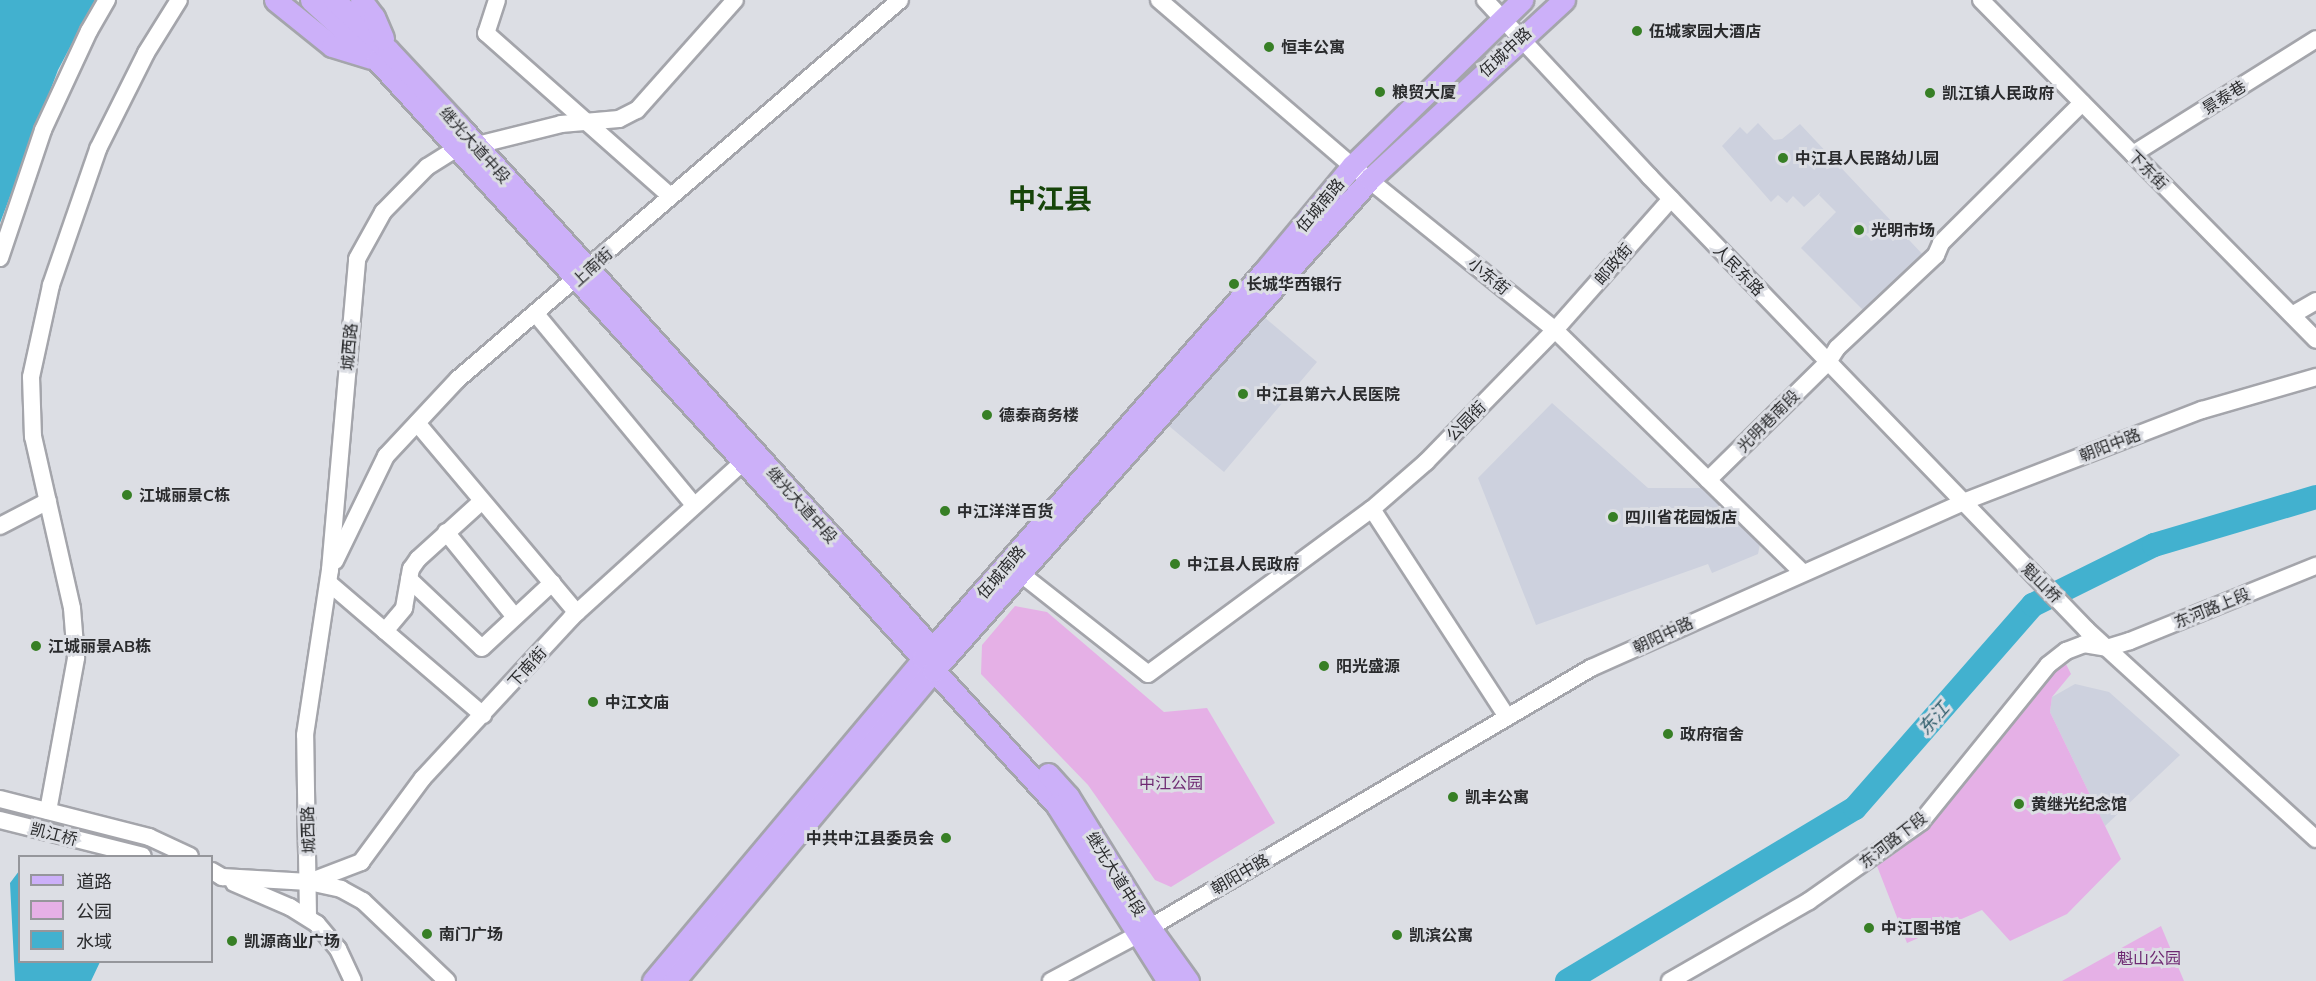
<!DOCTYPE html>
<html>
<head>
<meta charset="utf-8">
<style>
	body { margin:0 }
	#map { position:relative; width:2316px; height:981px; overflow:hidden; background:#dcdee4; font-family:Mulish,"Noto Sans SC",sans-serif }
	div>[style] { position:absolute }
	[style*='--x'] { left:calc(var(--x)*1px); top:calc(var(--y)*1px); width:calc(var(--w)*1px); rotate:calc(var(--a)*1deg) }
	.built>* { inset:0; background:#cdd1de }
	.green>* { inset:0; background:#e5b0e6 }
	.water>* { inset:0; background:#42b1cf }
	.river>* { height:24px; margin:-12px; padding:0 12px; transform-origin:12px; border-radius:12px; background:#42b1cf }
	.roads { filter:drop-shadow(2px 0 #a4a5ab) drop-shadow(-2px 0 #a4a5ab) drop-shadow(0 2px #a4a5ab) drop-shadow(0 -2px #a4a5ab) }
	.minor>* { height:16px; margin:-8px; padding:0 8px; transform-origin:8px; border-radius:8px; background:#fff }
	.major>* { height:21px; margin:-10.5px; padding:0 10.5px; transform-origin:10.5px; border-radius:10.5px; background:#ccb0f9 }
	.dots>* { width:16px; height:16px; translate:-50% -50%; box-sizing:border-box; border:3px solid #dcdee4; border-radius:50% }
	span { translate:-50% -50%; white-space:nowrap; text-align:center; line-height:1.15; -webkit-text-stroke:6px #dcdee4; paint-order:stroke }
	.poi-label { font-size:16px; color:#2a2b2d; font-weight:700 }
	.left { translate:0 -50%; text-align:left }
	.right { translate:-100% -50%; text-align:right }
	.street-label { font-size:16px; color:#2a2b2d }
	.park-label { font-size:16px; color:#6e2972 }
	.water-label { font-size:18px; color:#2e5c6a; font-style:italic }
	.town-label { font-size:28px; color:#164409; font-weight:700 }
	.legend { position:absolute; left:18px; top:855px; width:195px; height:108px; box-sizing:border-box; background:#dcdee4; border:2px solid #95969b; margin:0; padding:8px 10px; list-style:none; font-size:18px; color:#2a2b2d }
	.legend li { display:flex; align-items:center; gap:12px; height:30px }
	.legend b { width:30px; border:2px solid #95969b }
</style>
</head>
<body>
<div id="map">
	<div class="built">
		<i style="clip-path:polygon(1758px 123px,1774px 140px,1782px 139px,1800px 124px,1926px 258px,1866px 313px,1801px 248px,1836px 212px,1819px 195px,1821px 192px,1804px 207px,1793px 196px,1787px 203px,1778px 195px,1771px 202px,1722px 146px,1740px 127px,1747px 134px)"></i>
		<i style="clip-path:polygon(1263px 316px,1317px 362px,1224px 472px,1169px 426px)"></i>
		<i style="clip-path:polygon(1552px 403px,1648px 488px,1701px 488px,1760px 544px,1758px 554px,1712px 573px,1708px 564px,1536px 625px,1478px 478px)"></i>
		<i style="clip-path:polygon(2075px 684px,2109px 692px,2180px 755px,2105px 826px,2050px 712px,2052px 697px)"></i>
	</div>
	<div class="green">
		<i style="clip-path:polygon(1015px 606px,1047px 612px,1164px 712px,1207px 708px,1275px 823px,1171px 887px,1155px 880px,1088px 785px,981px 674px,982px 645px)"></i>
		<i style="clip-path:polygon(2064px 660px,2071px 674px,2052px 697px,2050px 712px,2121px 859px,2067px 914px,2010px 941px,1982px 910px,1907px 943px,1877px 866px,1910px 843px)"></i>
		<i style="clip-path:polygon(2161px 926px,2184px 981px,2062px 981px)"></i>
	</div>
	<div class="water">
		<i style="clip-path:polygon(0 0,95px 0,58px 70px,0 223px)"></i>
		<i style="clip-path:polygon(19px 871px,20px 962px,100px 962px,91px 981px,15px 981px,10px 883px)"></i>
	</div>
	<div class="river">
		<i style="--x:1567;--y:981;--w:336;--a:-31"></i>
		<i style="--x:1855;--y:808;--w:270;--a:-48.8"></i>
		<i style="--x:2033;--y:605;--w:135;--a:-26.4"></i>
		<i style="--x:2154;--y:545;--w:169;--a:-16.5"></i>
	</div>
	<div class="roads">
		<div class="minor">
			<i style="--x:497;--y:0;--w:35;--a:108"></i>
			<i style="--x:486;--y:33;--w:246;--a:41.5"></i>
			<i style="--x:1159;--y:0;--w:255;--a:40.7"></i>
			<i style="--x:1352;--y:166;--w:261;--a:38.9"></i>
			<i style="--x:1555;--y:330;--w:346;--a:44.4"></i>
			<i style="--x:1485;--y:0;--w:241;--a:47"></i>
			<i style="--x:1649;--y:176;--w:631;--a:46.03"></i>
			<i style="--x:2087;--y:630;--w:310;--a:42.4"></i>
			<i style="--x:1981;--y:0;--w:477;--a:45.4"></i>
			<i style="--x:2133;--y:154;--w:216;--a:-32.1"></i>
			<i style="--x:0;--y:258;--w:135;--a:-71.4"></i>
			<i style="--x:43;--y:130;--w:109;--a:-65.1"></i>
			<i style="--x:89;--y:31;--w:36;--a:-60"></i>
			<i style="--x:536;--y:314;--w:248;--a:50.4"></i>
			<i style="--x:2292;--y:315;--w:28;--a:-30"></i>
			<i style="--x:417;--y:423;--w:248;--a:49.9"></i>
			<i style="--x:1708;--y:480;--w:168;--a:-44.5"></i>
			<i style="--x:1828;--y:362;--w:17;--a:-57"></i>
			<i style="--x:1837;--y:348;--w:136;--a:-43.2"></i>
			<i style="--x:1936;--y:255;--w:13;--a:-67"></i>
			<i style="--x:1941;--y:243;--w:199;--a:-44.8"></i>
			<i style="--x:1372;--y:509;--w:248;--a:57"></i>
			<i style="--x:0;--y:526;--w:54;--a:-27.5"></i>
			<i style="--x:446;--y:532;--w:109;--a:50.9"></i>
			<i style="--x:335;--y:561;--w:117;--a:-64.1"></i>
			<i style="--x:386;--y:456;--w:105;--a:-46.9"></i>
			<i style="--x:458;--y:379;--w:582;--a:-40.61"></i>
			<i style="--x:1011;--y:566;--w:174;--a:38.2"></i>
			<i style="--x:1148;--y:674;--w:278;--a:-36.4"></i>
			<i style="--x:1372;--y:509;--w:72;--a:-41"></i>
			<i style="--x:1426;--y:462;--w:185;--a:-45.7"></i>
			<i style="--x:1555;--y:330;--w:175;--a:-48.5"></i>
			<i style="--x:409;--y:579;--w:100;--a:43.4"></i>
			<i style="--x:482;--y:648;--w:96;--a:-42.9"></i>
			<i style="--x:329;--y:583;--w:203;--a:40.6"></i>
			<i style="--x:385;--y:631;--w:30;--a:-50"></i>
			<i style="--x:404;--y:608;--w:40;--a:-80"></i>
			<i style="--x:411;--y:569;--w:12;--a:-55"></i>
			<i style="--x:418;--y:559;--w:86;--a:-42.2"></i>
			<i style="--x:0;--y:799;--w:154;--a:14.3"></i>
			<i style="--x:149;--y:837;--w:45;--a:24.9"></i>
			<i style="--x:48;--y:811;--w:156;--a:-79.6"></i>
			<i style="--x:76;--y:658;--w:50;--a:-94.6"></i>
			<i style="--x:72;--y:608;--w:175;--a:-102.8"></i>
			<i style="--x:33;--y:437;--w:60;--a:-91.9"></i>
			<i style="--x:31;--y:377;--w:94;--a:-77.7"></i>
			<i style="--x:51;--y:285;--w:144;--a:-70.9"></i>
			<i style="--x:98;--y:149;--w:107;--a:-63.4"></i>
			<i style="--x:146;--y:53;--w:62;--a:-58.1"></i>
			<i style="--x:0;--y:820;--w:147;--a:14.1"></i>
			<i style="--x:212;--y:871;--w:12;--a:31"></i>
			<i style="--x:222;--y:877;--w:87;--a:3.3"></i>
			<i style="--x:309;--y:882;--w:33;--a:12"></i>
			<i style="--x:341;--y:889;--w:25;--a:29"></i>
			<i style="--x:363;--y:901;--w:116;--a:43.6"></i>
			<i style="--x:309;--y:882;--w:56;--a:-21"></i>
			<i style="--x:361;--y:862;--w:104;--a:-53.6"></i>
			<i style="--x:423;--y:778;--w:219;--a:-47.2"></i>
			<i style="--x:572;--y:617;--w:244;--a:-42.2"></i>
			<i style="--x:234;--y:883;--w:61;--a:23.2"></i>
			<i style="--x:290;--y:907;--w:32;--a:32"></i>
			<i style="--x:317;--y:924;--w:33;--a:50"></i>
			<i style="--x:338;--y:949;--w:35;--a:65"></i>
			<i style="--x:308;--y:917;--w:182;--a:-90.9"></i>
			<i style="--x:305;--y:735;--w:167;--a:-81.4"></i>
			<i style="--x:330;--y:570;--w:312;--a:-85"></i>
			<i style="--x:357;--y:259;--w:54;--a:-61"></i>
			<i style="--x:383;--y:212;--w:63;--a:-45.6"></i>
			<i style="--x:427;--y:167;--w:31;--a:-32"></i>
			<i style="--x:453;--y:151;--w:111;--a:-14"></i>
			<i style="--x:561;--y:124;--w:58;--a:-4.9"></i>
			<i style="--x:619;--y:119;--w:20;--a:-27"></i>
			<i style="--x:637;--y:110;--w:147;--a:-48.3"></i>
			<i style="--x:1051;--y:981;--w:98;--a:-28.1"></i>
			<i style="--x:1137;--y:935;--w:527;--a:-30.46"></i>
			<i style="--x:1591;--y:668;--w:407;--a:-24"></i>
			<i style="--x:1963;--y:502;--w:256;--a:-21.1"></i>
			<i style="--x:2202;--y:410;--w:119;--a:-16.1"></i>
			<i style="--x:1670;--y:981;--w:160;--a:-29.9"></i>
			<i style="--x:1809;--y:901;--w:137;--a:-35.2"></i>
			<i style="--x:1921;--y:822;--w:202;--a:-51"></i>
			<i style="--x:2048;--y:665;--w:23;--a:-38"></i>
			<i style="--x:2066;--y:651;--w:19;--a:-21"></i>
			<i style="--x:2084;--y:644;--w:23;--a:10"></i>
			<i style="--x:2107;--y:648;--w:24;--a:-17"></i>
			<i style="--x:2130;--y:641;--w:201;--a:-22"></i>
		</div>
		<div class="major">
			<i style="--x:275;--y:0;--w:73;--a:38.9"></i>
			<i style="--x:332;--y:46;--w:41;--a:17.1"></i>
			<i style="--x:311;--y:0;--w:89;--a:42.3"></i>
			<i style="--x:377;--y:60;--w:1007;--a:47.62"></i>
			<i style="--x:1056;--y:804;--w:209;--a:57.7"></i>
			<i style="--x:334;--y:0;--w:74;--a:42.8"></i>
			<i style="--x:388;--y:50;--w:105;--a:46.9"></i>
			<i style="--x:460;--y:127;--w:716;--a:47.83"></i>
			<i style="--x:361;--y:0;--w:21;--a:53"></i>
			<i style="--x:374;--y:17;--w:23;--a:67"></i>
			<i style="--x:1048;--y:774;--w:30;--a:48"></i>
			<i style="--x:1068;--y:796;--w:154;--a:58.3"></i>
			<i style="--x:1149;--y:927;--w:67;--a:54.2"></i>
			<i style="--x:653;--y:981;--w:420;--a:-50"></i>
			<i style="--x:923;--y:659;--w:521;--a:-48.66"></i>
			<i style="--x:1267;--y:268;--w:133;--a:-50.2"></i>
			<i style="--x:1352;--y:166;--w:238;--a:-44.3"></i>
			<i style="--x:674;--y:981;--w:404;--a:-50.1"></i>
			<i style="--x:933;--y:671;--w:658;--a:-48.39"></i>
			<i style="--x:1370;--y:179;--w:264;--a:-42.7"></i>
		</div>
	</div>
	<div class="dots">
		<i style="left:1637px;top:31px;background:#377f25"></i>
		<i style="left:1269px;top:47px;background:#377f25"></i>
		<i style="left:1380px;top:92px;background:#377f25"></i>
		<i style="left:1930px;top:93px;background:#377f25"></i>
		<i style="left:1783px;top:158px;background:#377f25"></i>
		<i style="left:1859px;top:230px;background:#377f25"></i>
		<i style="left:1234px;top:284px;background:#377f25"></i>
		<i style="left:1243px;top:394px;background:#377f25"></i>
		<i style="left:987px;top:415px;background:#377f25"></i>
		<i style="left:127px;top:495px;background:#377f25"></i>
		<i style="left:945px;top:511px;background:#377f25"></i>
		<i style="left:1613px;top:517px;background:#377f25"></i>
		<i style="left:1175px;top:564px;background:#377f25"></i>
		<i style="left:36px;top:646px;background:#377f25"></i>
		<i style="left:1324px;top:666px;background:#377f25"></i>
		<i style="left:593px;top:702px;background:#377f25"></i>
		<i style="left:1668px;top:734px;background:#377f25"></i>
		<i style="left:1453px;top:797px;background:#377f25"></i>
		<i style="left:2019px;top:804px;background:#377f25"></i>
		<i style="left:946px;top:838px;background:#377f25"></i>
		<i style="left:1869px;top:928px;background:#377f25"></i>
		<i style="left:427px;top:934px;background:#377f25"></i>
		<i style="left:1397px;top:935px;background:#377f25"></i>
		<i style="left:232px;top:941px;background:#377f25"></i>
	</div>
	<div class="poi-label">
		<span class="left" style="left:1649px;top:31px">伍城家园大酒店</span>
		<span class="left" style="left:1281px;top:47px">恒丰公寓</span>
		<span class="left" style="left:1392px;top:92px">粮贸大厦</span>
		<span class="left" style="left:1942px;top:93px">凯江镇人民政府</span>
		<span class="left" style="left:1795px;top:158px">中江县人民路幼儿园</span>
		<span class="left" style="left:1871px;top:230px">光明市场</span>
		<span class="left" style="left:1246px;top:284px">长城华西银行</span>
		<span class="left" style="left:1256px;top:394px">中江县第六人民医院</span>
		<span class="left" style="left:999px;top:415px">德泰商务楼</span>
		<span class="left" style="left:139px;top:495px">江城丽景C栋</span>
		<span class="left" style="left:957px;top:511px">中江洋洋百货</span>
		<span class="left" style="left:1625px;top:517px">四川省花园饭店</span>
		<span class="left" style="left:1187px;top:564px">中江县人民政府</span>
		<span class="left" style="left:48px;top:646px">江城丽景AB栋</span>
		<span class="left" style="left:1336px;top:666px">阳光盛源</span>
		<span class="left" style="left:605px;top:702px">中江文庙</span>
		<span class="left" style="left:1680px;top:734px">政府宿舍</span>
		<span class="left" style="left:1465px;top:797px">凯丰公寓</span>
		<span class="left" style="left:2031px;top:804px">黄继光纪念馆</span>
		<span class="right" style="left:934px;top:838px">中共中江县委员会</span>
		<span class="left" style="left:1881px;top:928px">中江图书馆</span>
		<span class="left" style="left:439px;top:934px">南门广场</span>
		<span class="left" style="left:1409px;top:935px">凯滨公寓</span>
		<span class="left" style="left:244px;top:941px">凯源商业广场</span>
	</div>
	<div class="street-label">
		<span style="left:1505px;top:52px;rotate:-43deg">伍城中路</span>
		<span style="left:2224px;top:97px;rotate:-32deg">景泰巷</span>
		<span style="left:475px;top:145px;rotate:48deg">继光大道中段</span>
		<span style="left:2148px;top:170px;rotate:45deg">下东街</span>
		<span style="left:1320px;top:205px;rotate:-50deg">伍城南路</span>
		<span style="left:1613px;top:264px;rotate:-49deg">邮政街</span>
		<span style="left:592px;top:267px;rotate:-42deg">上南街</span>
		<span style="left:1739px;top:270px;rotate:46deg">人民东路</span>
		<span style="left:1489px;top:276px;rotate:39deg">小东街</span>
		<span style="left:349px;top:347px;rotate:-85deg">城西路</span>
		<span style="left:1466px;top:421px;rotate:-46deg">公园街</span>
		<span style="left:1768px;top:421px;rotate:-45deg">光明巷南段</span>
		<span style="left:2110px;top:445px;rotate:-21deg">朝阳中路</span>
		<span style="left:802px;top:505px;rotate:48deg">继光大道中段</span>
		<span style="left:1001px;top:572px;rotate:-49deg">伍城南路</span>
		<span style="left:2042px;top:583px;rotate:45deg">魁山桥</span>
		<span style="left:2212px;top:608px;rotate:-22deg">东河路上段</span>
		<span style="left:1663px;top:635px;rotate:-25deg">朝阳中路</span>
		<span style="left:527px;top:667px;rotate:-48deg">下南街</span>
		<span style="left:308px;top:830px;rotate:-92deg">城西路</span>
		<span style="left:54px;top:834px;rotate:14deg">凯江桥</span>
		<span style="left:1893px;top:840px;rotate:-38deg">东河路下段</span>
		<span style="left:1116px;top:874px;rotate:58deg">继光大道中段</span>
		<span style="left:1240px;top:874px;rotate:-30deg">朝阳中路</span>
	</div>
	<div class="park-label">
		<span style="left:1171px;top:783px">中江公园</span>
		<span style="left:2149px;top:958px">魁山公园</span>
	</div>
	<div class="water-label">
		<span style="left:1934px;top:719px;rotate:-49deg">东江</span>
	</div>
	<div class="town-label">
		<span style="left:1050px;top:199px">中江县</span>
	</div>
	<ul class="legend">
	<li><b style="height:8px;background:#ccb0f9"></b>道路</li>
	<li><b style="height:16px;background:#e5b0e6"></b>公园</li>
	<li><b style="height:16px;background:#42b1cf"></b>水域</li>
	</ul>
</div>
</body>
</html>
